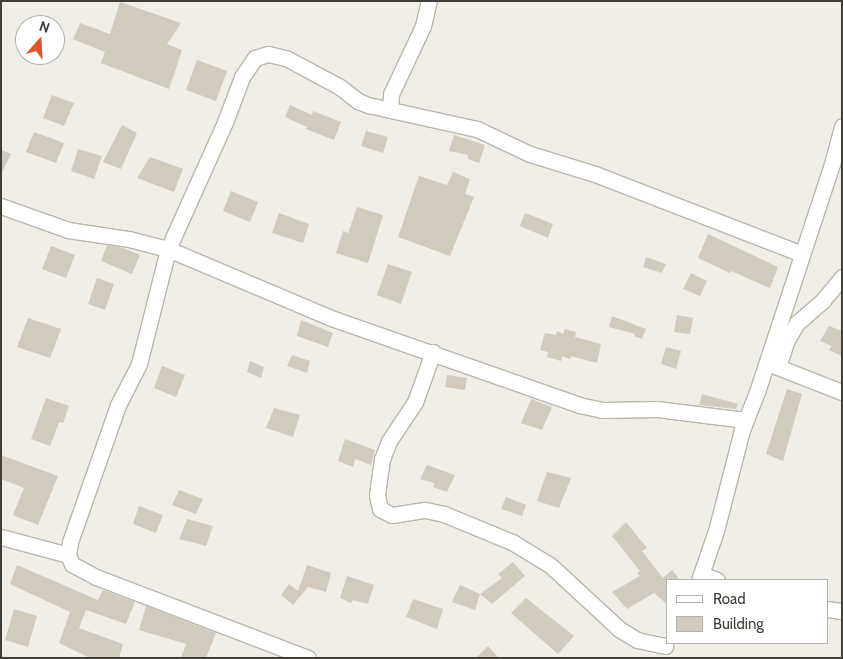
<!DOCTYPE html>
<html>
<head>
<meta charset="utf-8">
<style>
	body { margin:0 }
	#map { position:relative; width:843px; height:659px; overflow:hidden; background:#f0eee6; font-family:Cabin,sans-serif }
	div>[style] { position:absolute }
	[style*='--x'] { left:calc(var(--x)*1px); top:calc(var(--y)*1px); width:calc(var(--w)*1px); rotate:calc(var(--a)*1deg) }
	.building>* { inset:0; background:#d1cabd }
	.roads { filter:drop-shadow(1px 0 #bbb6aa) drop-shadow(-1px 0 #bbb6aa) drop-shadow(0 1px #bbb6aa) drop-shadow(0 -1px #bbb6aa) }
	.minor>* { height:15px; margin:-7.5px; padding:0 7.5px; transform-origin:7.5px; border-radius:7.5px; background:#fff }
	span { translate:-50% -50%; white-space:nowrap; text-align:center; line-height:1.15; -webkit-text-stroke:5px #fff; paint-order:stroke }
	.frame { position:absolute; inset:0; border:2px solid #423e36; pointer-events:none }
	.legend { position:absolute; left:666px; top:579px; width:162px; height:65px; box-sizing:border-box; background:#fff; border:1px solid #b3b2af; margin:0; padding:6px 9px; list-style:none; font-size:15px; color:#423e36 }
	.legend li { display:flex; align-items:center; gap:10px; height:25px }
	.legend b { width:25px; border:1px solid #b3b2af }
	.north { position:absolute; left:15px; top:15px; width:50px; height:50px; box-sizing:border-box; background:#fff; border:1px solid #b3b2af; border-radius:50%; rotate:19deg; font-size:14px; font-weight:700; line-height:20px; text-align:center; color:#423e36 }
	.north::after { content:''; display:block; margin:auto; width:18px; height:22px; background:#df562e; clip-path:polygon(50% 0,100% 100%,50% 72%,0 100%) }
</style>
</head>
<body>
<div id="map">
	<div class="building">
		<i style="clip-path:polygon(120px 2px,181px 23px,167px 44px,182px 50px,169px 89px,101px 63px,105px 52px,73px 39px,80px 23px,110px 34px)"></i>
		<i style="clip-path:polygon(197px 60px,227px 71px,216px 101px,186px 90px)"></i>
		<i style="clip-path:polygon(52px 95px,74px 103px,64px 126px,43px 118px)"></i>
		<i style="clip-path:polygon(290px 105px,312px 115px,313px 111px,341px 122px,334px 140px,306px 129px,307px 127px,285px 117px)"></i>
		<i style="clip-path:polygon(122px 125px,137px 133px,121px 169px,103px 162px)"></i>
		<i style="clip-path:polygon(366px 131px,388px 137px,383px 153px,361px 146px)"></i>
		<i style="clip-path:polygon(34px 132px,64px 143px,56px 163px,26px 152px)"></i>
		<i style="clip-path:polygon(454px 135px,485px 145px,479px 163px,468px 159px,468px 155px,449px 151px)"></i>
		<i style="clip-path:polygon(78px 149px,102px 156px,94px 179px,71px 171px)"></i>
		<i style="clip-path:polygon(1px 150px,11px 154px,1px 174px)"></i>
		<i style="clip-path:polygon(150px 157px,183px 169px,174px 192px,137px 178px)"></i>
		<i style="clip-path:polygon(453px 172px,470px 179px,465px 194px,474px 197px,450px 256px,398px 237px,419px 176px,447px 185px)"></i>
		<i style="clip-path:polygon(231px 191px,258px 202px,250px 222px,223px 211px)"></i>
		<i style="clip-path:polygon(357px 207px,383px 215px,368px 263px,336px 253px,343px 231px,348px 233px)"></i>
		<i style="clip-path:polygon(279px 213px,309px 224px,303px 243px,272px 233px)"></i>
		<i style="clip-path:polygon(525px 213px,553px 224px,548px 238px,520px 226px)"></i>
		<i style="clip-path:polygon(708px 234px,778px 267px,770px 288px,731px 271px,730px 273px,698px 258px)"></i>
		<i style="clip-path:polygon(107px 245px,123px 248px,140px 255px,132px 274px,101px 261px)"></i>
		<i style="clip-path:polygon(51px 246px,75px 255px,66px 278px,42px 269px)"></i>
		<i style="clip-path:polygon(646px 257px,666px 264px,662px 273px,643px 267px)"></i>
		<i style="clip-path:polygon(388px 264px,412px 272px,401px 304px,377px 295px)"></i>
		<i style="clip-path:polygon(691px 273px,707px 281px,700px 296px,683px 289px)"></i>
		<i style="clip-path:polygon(97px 278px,114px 284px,105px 310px,88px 304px)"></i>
		<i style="clip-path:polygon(677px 315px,693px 318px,690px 334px,674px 332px)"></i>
		<i style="clip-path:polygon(612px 316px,646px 329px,642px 339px,634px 336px,635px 334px,609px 327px)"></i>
		<i style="clip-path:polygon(28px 318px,61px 329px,50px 358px,17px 347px)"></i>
		<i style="clip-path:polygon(301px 320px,333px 333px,328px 347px,297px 336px)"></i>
		<i style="clip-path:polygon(829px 326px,842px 331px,842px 356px,829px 350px,832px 346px,820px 341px)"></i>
		<i style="clip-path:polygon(565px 329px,576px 332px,575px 337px,601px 344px,597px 363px,571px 356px,570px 359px,562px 356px,561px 361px,547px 357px,548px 352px,540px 350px,545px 333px,556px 335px,557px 331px,563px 334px)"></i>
		<i style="clip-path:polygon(666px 347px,681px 351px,676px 369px,661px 364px)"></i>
		<i style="clip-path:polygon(292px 355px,310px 361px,307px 373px,287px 366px)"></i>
		<i style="clip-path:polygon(250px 361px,264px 367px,261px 378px,247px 372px)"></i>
		<i style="clip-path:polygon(162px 366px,185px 375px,176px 397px,154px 388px)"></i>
		<i style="clip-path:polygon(447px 375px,467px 378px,465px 390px,445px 387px)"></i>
		<i style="clip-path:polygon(787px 389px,802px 394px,783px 461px,766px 454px)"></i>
		<i style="clip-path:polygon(702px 394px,738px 404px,736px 409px,699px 405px)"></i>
		<i style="clip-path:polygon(46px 398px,69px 406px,63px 423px,59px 422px,50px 446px,31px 439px)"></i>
		<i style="clip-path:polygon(531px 399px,552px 407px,542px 430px,521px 423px)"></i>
		<i style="clip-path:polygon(274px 408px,300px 415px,293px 437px,266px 428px)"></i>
		<i style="clip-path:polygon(345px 439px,375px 450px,371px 465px,355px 459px,353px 467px,338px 461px)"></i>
		<i style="clip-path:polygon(1px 455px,58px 476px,38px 525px,13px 515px,24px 488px,1px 479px)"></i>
		<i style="clip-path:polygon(427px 465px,455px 475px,447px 492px,433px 487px,434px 483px,420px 479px)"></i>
		<i style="clip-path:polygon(547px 472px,571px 478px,559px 508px,537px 501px)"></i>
		<i style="clip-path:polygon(179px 490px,203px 499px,196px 514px,172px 505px)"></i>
		<i style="clip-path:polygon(506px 497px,526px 505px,522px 516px,501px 509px)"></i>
		<i style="clip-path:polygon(139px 506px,163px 515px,156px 533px,133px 524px)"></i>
		<i style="clip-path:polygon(187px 519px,213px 526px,206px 546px,179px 539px)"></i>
		<i style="clip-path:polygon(626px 522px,647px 548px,642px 551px,663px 578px,672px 570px,680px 580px,667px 580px,667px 604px,654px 593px,627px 609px,612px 592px,640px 576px,637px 573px,640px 571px,612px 536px)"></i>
		<i style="clip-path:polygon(513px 562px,525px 576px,492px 604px,480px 594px,502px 578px,498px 574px)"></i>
		<i style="clip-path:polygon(17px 565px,98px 600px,103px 590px,135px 602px,126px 624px,86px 610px,79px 628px,123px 644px,119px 658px,90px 658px,59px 643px,70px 612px,10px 584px)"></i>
		<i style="clip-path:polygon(307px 565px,331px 573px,326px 592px,308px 587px,293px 605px,281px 595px,289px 584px,298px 591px)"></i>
		<i style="clip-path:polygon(347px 576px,374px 585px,368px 604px,353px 600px,351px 603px,340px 598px)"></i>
		<i style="clip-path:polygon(460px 585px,480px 594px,475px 610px,452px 602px)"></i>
		<i style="clip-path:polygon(526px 598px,574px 636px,558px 654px,511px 613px)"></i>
		<i style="clip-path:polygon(413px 599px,443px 609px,437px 629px,406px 617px)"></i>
		<i style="clip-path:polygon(146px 606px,216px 633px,206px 658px,181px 658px,186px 644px,139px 630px)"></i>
		<i style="clip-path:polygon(14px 609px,37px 616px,28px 647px,5px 640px)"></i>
		<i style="clip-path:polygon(488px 646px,499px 658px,476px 658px)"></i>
	</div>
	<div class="roads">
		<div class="minor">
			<i style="--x:390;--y:110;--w:16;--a:-86"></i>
			<i style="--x:391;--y:94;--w:75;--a:-64.8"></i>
			<i style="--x:423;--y:26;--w:26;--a:-77"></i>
			<i style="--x:1;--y:206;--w:71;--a:19.7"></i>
			<i style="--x:68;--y:230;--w:62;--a:8.4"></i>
			<i style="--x:129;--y:239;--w:40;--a:14.4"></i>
			<i style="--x:168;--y:249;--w:177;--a:22.9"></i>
			<i style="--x:331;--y:318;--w:263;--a:19.3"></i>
			<i style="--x:579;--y:405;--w:24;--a:12"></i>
			<i style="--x:602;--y:410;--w:55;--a:-1"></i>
			<i style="--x:657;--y:409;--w:89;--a:7.1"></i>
			<i style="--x:433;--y:352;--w:53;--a:109.8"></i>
			<i style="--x:415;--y:402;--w:47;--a:123.7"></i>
			<i style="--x:389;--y:441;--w:19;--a:111"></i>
			<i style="--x:382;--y:459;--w:36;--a:98"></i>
			<i style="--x:377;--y:495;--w:14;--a:78"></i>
			<i style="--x:380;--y:509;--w:13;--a:27"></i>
			<i style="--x:392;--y:515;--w:33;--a:-9"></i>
			<i style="--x:425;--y:510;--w:19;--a:12"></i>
			<i style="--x:444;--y:514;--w:74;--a:22.4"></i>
			<i style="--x:512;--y:542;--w:44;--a:31.2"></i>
			<i style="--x:550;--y:565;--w:94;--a:42.8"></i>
			<i style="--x:619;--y:629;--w:21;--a:31"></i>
			<i style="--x:637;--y:640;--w:29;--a:12"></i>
			<i style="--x:770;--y:364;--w:77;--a:21.3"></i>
			<i style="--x:778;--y:367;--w:28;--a:-72"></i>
			<i style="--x:787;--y:340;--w:20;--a:-60"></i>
			<i style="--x:797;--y:323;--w:35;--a:-41"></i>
			<i style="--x:823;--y:300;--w:30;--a:-50"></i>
			<i style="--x:1;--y:537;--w:69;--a:15"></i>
			<i style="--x:701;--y:574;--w:17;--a:21"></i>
			<i style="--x:699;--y:580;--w:52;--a:-70.9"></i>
			<i style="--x:716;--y:531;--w:104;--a:-75.6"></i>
			<i style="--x:742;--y:430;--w:41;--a:-68.5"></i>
			<i style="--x:757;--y:392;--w:240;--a:-71.8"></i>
			<i style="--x:832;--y:164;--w:39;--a:-75"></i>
			<i style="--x:827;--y:609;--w:15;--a:8"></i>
			<i style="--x:308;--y:658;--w:227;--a:-159.1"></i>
			<i style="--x:96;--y:577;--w:27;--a:-152"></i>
			<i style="--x:72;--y:564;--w:10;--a:-114"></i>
			<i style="--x:68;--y:555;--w:13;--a:-81"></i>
			<i style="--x:70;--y:542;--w:145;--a:-70.7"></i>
			<i style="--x:118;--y:405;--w:46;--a:-62.9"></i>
			<i style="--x:139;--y:364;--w:119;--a:-75.8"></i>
			<i style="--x:168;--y:249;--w:139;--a:-65.8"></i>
			<i style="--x:225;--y:122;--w:48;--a:-69.3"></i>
			<i style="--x:242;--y:77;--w:23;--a:-56"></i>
			<i style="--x:255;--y:58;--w:14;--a:-17"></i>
			<i style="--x:268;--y:54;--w:18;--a:13"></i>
			<i style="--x:286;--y:58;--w:61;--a:28.2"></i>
			<i style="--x:340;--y:87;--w:23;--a:38"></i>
			<i style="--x:358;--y:101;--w:11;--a:22"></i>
			<i style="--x:368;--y:105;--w:112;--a:12.4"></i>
			<i style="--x:477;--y:129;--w:59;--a:25.3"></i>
			<i style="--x:530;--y:154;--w:68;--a:17.1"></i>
			<i style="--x:595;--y:174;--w:222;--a:21.1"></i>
		</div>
	</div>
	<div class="frame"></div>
	<ul class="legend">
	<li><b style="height:6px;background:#fff"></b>Road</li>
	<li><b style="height:14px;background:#d1cabd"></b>Building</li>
	</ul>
	<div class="north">N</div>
</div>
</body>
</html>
